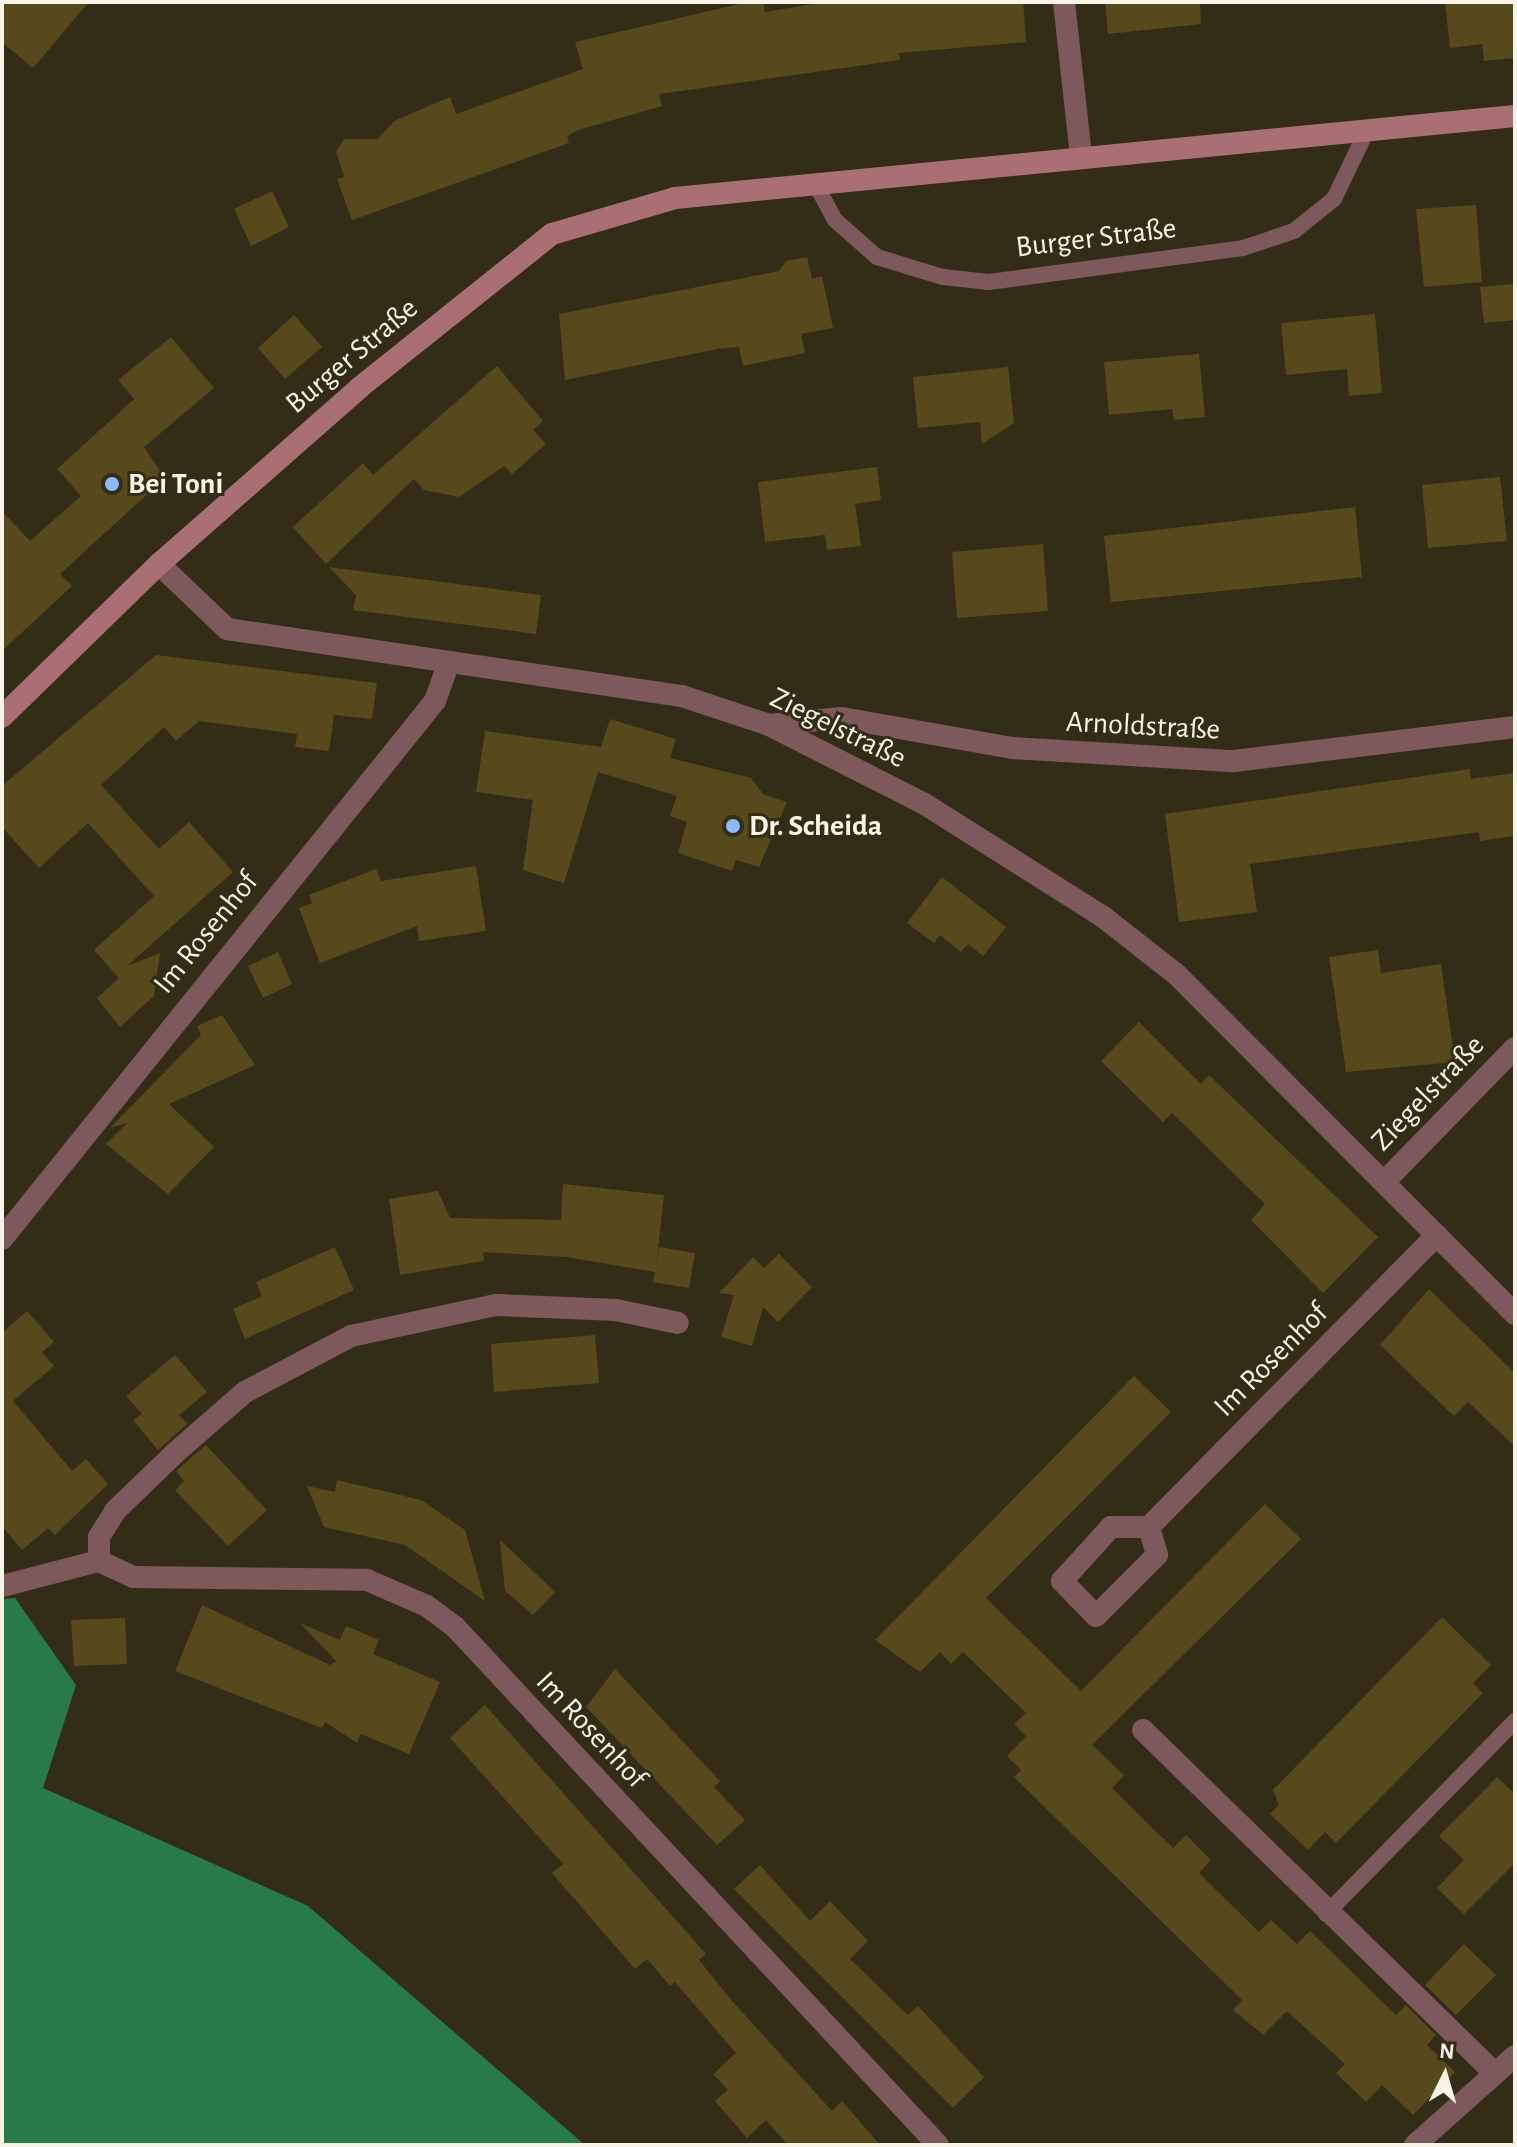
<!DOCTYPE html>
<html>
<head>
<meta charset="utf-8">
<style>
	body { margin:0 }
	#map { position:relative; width:1517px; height:2147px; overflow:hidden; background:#332d18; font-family:"Alegreya Sans",sans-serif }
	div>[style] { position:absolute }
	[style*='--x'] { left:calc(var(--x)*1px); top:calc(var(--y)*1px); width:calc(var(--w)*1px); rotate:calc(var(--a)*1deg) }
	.forest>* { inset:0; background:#287a4a }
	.building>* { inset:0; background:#56491b }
	.service>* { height:16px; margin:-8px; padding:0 8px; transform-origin:8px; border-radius:8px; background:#7d585c }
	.minor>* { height:22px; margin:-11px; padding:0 11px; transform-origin:11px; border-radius:11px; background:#7d585c }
	.tertiary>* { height:22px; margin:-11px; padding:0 11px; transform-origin:11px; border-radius:11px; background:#7d585c }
	.secondary>* { height:22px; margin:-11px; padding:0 11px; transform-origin:11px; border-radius:11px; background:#aa6f75 }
	.dots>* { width:22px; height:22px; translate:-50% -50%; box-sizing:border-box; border:4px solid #332d18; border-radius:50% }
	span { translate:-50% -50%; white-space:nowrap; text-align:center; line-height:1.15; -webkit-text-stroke:6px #332d18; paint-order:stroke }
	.street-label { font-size:30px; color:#f8f4e7 }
	.poi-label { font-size:30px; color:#f8f4e7; font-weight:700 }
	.left { translate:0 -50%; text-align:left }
	.frame { position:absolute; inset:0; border:4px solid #f8f4e7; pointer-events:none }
	.north { position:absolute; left:1405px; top:2035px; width:80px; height:80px; -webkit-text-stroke:6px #332d18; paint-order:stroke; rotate:5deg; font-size:22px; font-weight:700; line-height:32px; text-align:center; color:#f8f4e7 }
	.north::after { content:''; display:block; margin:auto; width:28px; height:36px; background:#f8f4e7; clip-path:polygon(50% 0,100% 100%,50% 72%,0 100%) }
</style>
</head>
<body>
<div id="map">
	<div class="forest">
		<i style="clip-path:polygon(15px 1598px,76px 1685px,43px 1788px,308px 1906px,585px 2145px,2px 2145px,2px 1599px)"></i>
	</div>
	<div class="building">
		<i style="clip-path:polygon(2px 2px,89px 2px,33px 68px,2px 42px)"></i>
		<i style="clip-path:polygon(748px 2px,763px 2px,765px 12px,825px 2px,1023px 2px,1026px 42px,899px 53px,900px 60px,659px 94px,662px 106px,578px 130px,567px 136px,569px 143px,352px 220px,337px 179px,344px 177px,336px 152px,344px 139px,378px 139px,394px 121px,450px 97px,456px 114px,583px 69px,575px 42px)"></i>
		<i style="clip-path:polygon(1105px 2px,1200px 2px,1201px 24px,1108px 34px)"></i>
		<i style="clip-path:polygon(1445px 2px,1515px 2px,1515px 58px,1484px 61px,1482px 44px,1450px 48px)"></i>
		<i style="clip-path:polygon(272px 191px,289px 227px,251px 246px,234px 209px)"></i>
		<i style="clip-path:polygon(1476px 205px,1482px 282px,1424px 287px,1416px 209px)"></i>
		<i style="clip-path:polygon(807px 257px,812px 279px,822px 276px,833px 328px,801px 334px,805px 353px,743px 366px,739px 347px,717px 349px,565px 380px,559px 314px,779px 271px,786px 261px)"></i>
		<i style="clip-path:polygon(1513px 284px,1515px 320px,1484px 323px,1480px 287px)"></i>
		<i style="clip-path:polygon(1375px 314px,1382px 393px,1349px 396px,1347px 369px,1286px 375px,1281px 323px)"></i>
		<i style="clip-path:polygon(294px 315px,322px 347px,285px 379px,258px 348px)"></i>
		<i style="clip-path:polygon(171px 337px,214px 388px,144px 447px,165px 478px,60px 574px,72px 586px,2px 651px,2px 511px,30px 541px,81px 496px,57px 469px,134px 399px,118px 380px)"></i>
		<i style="clip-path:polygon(1199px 354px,1205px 417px,1174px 420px,1172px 409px,1109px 415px,1104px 362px)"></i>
		<i style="clip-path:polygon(497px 366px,543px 421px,533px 430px,546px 444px,512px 474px,504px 466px,459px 497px,424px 490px,414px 479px,326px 564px,293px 527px,363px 463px,373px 475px)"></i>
		<i style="clip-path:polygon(1008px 367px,1014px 423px,982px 444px,980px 422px,918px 428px,913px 377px)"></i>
		<i style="clip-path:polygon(877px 467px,881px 500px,855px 504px,861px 546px,827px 550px,825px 535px,765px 542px,758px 482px)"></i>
		<i style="clip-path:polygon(1500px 477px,1507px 541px,1428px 548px,1422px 485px)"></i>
		<i style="clip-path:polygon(1355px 507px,1362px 577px,1111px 602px,1104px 536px)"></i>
		<i style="clip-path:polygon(1043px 544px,1048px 611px,957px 618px,952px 552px)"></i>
		<i style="clip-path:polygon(329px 567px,541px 595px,536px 634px,353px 610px,356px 595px)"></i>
		<i style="clip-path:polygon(156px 655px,377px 683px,372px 719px,334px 715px,329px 751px,295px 747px,297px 734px,199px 721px,176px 741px,164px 727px,101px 785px,159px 849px,189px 822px,233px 872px,127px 966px,160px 953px,154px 996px,120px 1027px,97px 998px,119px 978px,94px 950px,154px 896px,88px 823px,39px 868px,2px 827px,2px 786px)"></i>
		<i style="clip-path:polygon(610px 719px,676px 739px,670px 758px,751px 778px,763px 794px,787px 802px,759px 867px,736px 860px,732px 871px,678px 853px,687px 822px,670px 816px,677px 796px,598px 772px,564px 883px,523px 870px,533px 800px,476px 792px,485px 731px,601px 747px)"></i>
		<i style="clip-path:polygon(1470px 769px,1471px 779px,1515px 773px,1515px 836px,1480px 841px,1479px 832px,1250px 864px,1257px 912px,1179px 922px,1165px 814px)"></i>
		<i style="clip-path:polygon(476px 866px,486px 931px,419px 941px,417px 926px,320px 963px,299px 908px,312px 903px,309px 895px,376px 869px,381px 881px)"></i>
		<i style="clip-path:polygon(942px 877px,1006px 927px,983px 956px,968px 944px,961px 952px,940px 935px,934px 943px,907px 923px)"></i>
		<i style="clip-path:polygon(1378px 950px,1381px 973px,1441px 964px,1455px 1062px,1346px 1072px,1329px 957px)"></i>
		<i style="clip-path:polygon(278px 952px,292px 984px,263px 998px,248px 966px)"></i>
		<i style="clip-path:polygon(222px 1015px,255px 1065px,169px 1104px,214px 1147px,168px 1194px,106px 1144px,127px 1123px,110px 1128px,201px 1035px,197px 1026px)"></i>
		<i style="clip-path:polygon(1139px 1022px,1201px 1084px,1209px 1075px,1378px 1237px,1323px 1293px,1251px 1220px,1265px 1204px,1172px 1113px,1163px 1122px,1101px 1061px)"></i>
		<i style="clip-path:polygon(563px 1184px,664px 1195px,656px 1268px,659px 1247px,695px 1253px,689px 1288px,653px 1282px,655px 1272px,566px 1257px,483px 1252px,484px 1261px,400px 1275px,389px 1199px,438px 1191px,450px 1218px,561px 1220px)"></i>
		<i style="clip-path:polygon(335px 1247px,354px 1290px,245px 1339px,233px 1309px,262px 1296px,256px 1282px)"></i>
		<i style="clip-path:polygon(779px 1254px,812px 1287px,778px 1322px,763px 1307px,752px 1346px,721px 1337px,734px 1295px,719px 1293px,753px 1257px,764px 1268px)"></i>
		<i style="clip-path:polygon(1429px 1289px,1515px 1373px,1515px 1447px,1468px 1402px,1454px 1416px,1380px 1345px)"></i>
		<i style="clip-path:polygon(27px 1311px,54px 1342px,42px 1352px,54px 1366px,13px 1401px,72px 1471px,86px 1459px,108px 1484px,55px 1535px,48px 1528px,22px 1550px,2px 1526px,2px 1333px)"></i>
		<i style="clip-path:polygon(595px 1335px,599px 1383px,494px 1392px,491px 1344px)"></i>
		<i style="clip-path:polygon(175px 1355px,207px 1392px,179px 1415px,187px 1424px,158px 1450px,133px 1420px,142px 1414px,126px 1396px)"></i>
		<i style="clip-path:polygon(1134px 1376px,1171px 1412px,986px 1598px,1081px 1691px,1265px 1504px,1301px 1539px,1092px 1745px,1124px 1775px,1112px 1788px,1173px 1848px,1186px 1835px,1211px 1860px,1199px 1873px,1259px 1932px,1271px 1920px,1297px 1944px,1310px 1931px,1396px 2015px,1406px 2005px,1436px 2035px,1427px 2045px,1455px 2072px,1413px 2115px,1382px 2085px,1366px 2102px,1336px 2073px,1345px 2064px,1287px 2011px,1263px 2035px,1233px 2010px,1242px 2000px,1014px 1777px,1021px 1770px,1007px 1756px,1026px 1736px,1014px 1724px,1026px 1713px,963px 1652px,951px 1664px,940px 1652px,920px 1672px,875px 1640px)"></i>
		<i style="clip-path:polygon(206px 1445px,267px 1510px,228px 1546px,175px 1490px,184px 1481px,176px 1471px)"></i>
		<i style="clip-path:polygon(337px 1480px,421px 1500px,465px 1530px,485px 1601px,405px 1545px,324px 1527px,307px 1486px,335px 1492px)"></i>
		<i style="clip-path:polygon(500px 1540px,555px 1592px,533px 1615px,505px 1591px)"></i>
		<i style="clip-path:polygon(202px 1605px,330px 1665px,336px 1661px,300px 1623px,340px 1640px,346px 1626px,379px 1640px,373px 1654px,440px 1682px,409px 1754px,361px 1734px,357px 1743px,325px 1722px,322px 1728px,175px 1671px)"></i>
		<i style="clip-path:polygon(1442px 1617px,1491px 1665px,1473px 1683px,1483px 1693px,1336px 1843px,1325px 1832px,1308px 1850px,1270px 1814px,1279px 1805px,1273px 1790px)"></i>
		<i style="clip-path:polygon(125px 1618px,127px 1664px,74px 1666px,71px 1620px)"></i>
		<i style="clip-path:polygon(615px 1669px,720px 1781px,714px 1787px,745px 1820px,717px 1845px,586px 1707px)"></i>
		<i style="clip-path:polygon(485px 1705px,706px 1954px,699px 1960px,733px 2002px,832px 2111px,842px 2101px,880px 2145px,788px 2145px,766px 2120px,747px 2138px,715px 2101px,728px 2090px,713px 2074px,736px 2053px,675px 1982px,670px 1986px,647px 1959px,635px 1969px,552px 1873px,563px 1864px,450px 1738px)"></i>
		<i style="clip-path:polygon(1497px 1777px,1515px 1794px,1515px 1863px,1464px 1914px,1437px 1888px,1464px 1860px,1439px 1836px)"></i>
		<i style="clip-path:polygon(760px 1865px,810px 1921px,830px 1901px,868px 1941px,850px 1959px,908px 2015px,918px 2006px,984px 2077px,953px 2108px,734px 1889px)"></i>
		<i style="clip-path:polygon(1464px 1944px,1496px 1975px,1456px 2015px,1425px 1985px)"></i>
	</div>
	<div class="service">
		<i style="--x:815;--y:183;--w:42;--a:61.6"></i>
		<i style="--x:835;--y:220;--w:56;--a:41.4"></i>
		<i style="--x:877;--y:257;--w:69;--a:16.9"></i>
		<i style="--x:943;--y:277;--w:46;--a:6.2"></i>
		<i style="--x:989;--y:282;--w:256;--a:-7.6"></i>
		<i style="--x:1243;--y:248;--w:54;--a:-18.4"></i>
		<i style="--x:1294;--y:231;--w:51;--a:-38.7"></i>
		<i style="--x:1334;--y:199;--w:76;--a:-64.4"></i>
		<i style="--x:1326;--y:1914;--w:270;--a:-45.6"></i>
	</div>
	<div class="minor">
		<i style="--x:1064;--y:2;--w:155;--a:83.7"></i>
		<i style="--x:769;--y:725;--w:73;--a:-5.5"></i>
		<i style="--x:842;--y:718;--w:173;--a:10"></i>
		<i style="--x:1012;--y:748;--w:222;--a:3.4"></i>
		<i style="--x:1234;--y:761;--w:283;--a:-6.9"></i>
		<i style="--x:1385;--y:1181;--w:186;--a:-45.7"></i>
		<i style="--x:2;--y:1239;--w:691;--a:-51.17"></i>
		<i style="--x:435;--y:701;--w:41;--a:-70.3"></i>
		<i style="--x:1149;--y:1527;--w:29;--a:74"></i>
		<i style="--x:1157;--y:1555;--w:86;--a:135"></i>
		<i style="--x:1096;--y:1616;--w:49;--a:-134.2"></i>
		<i style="--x:1062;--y:1581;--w:73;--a:-47.8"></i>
		<i style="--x:1111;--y:1527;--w:38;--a:0"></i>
		<i style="--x:1149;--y:1527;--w:410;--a:-45.4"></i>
		<i style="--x:99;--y:1561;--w:24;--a:-90"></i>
		<i style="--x:99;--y:1537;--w:31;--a:-58"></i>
		<i style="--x:115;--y:1511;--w:83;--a:-44"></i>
		<i style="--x:175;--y:1453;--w:93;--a:-41.1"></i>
		<i style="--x:245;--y:1392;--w:120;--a:-27.8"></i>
		<i style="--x:351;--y:1336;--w:148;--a:-12.1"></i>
		<i style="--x:496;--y:1305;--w:120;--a:2.4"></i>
		<i style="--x:616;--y:1310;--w:63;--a:11.8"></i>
		<i style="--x:2;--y:1586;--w:100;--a:-14.5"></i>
		<i style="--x:99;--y:1561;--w:38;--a:25"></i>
		<i style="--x:134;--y:1577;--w:233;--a:0.7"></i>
		<i style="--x:367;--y:1580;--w:65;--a:23.4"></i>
		<i style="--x:427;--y:1606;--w:35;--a:37"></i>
		<i style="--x:455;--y:1627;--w:708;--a:47"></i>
		<i style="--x:1143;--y:1730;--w:491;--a:44.3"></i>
		<i style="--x:1415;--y:2145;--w:134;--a:-41.7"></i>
	</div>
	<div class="tertiary">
		<i style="--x:159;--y:564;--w:94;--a:43.7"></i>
		<i style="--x:227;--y:629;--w:460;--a:8.4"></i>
		<i style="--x:682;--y:696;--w:92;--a:18.4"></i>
		<i style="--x:769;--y:725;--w:173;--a:26.9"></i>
		<i style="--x:923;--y:803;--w:212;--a:32.3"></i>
		<i style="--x:1102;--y:916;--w:94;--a:38.1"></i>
		<i style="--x:1176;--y:974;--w:480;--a:45.1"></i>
	</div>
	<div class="secondary">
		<i style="--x:2;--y:717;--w:219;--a:-44.3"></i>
		<i style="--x:159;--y:564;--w:266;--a:-41.3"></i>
		<i style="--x:359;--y:388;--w:247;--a:-38.6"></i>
		<i style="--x:552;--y:234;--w:128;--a:-16.3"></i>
		<i style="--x:675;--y:198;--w:844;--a:-5.58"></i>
	</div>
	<div class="dots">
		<i style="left:112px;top:484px;background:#8db9fc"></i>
		<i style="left:733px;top:826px;background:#8db9fc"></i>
	</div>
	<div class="street-label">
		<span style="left:1096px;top:238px;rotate:-7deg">Burger Straße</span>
		<span style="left:352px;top:356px;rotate:-40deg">Burger Straße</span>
		<span style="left:1143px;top:726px;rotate:3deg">Arnoldstraße</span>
		<span style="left:838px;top:728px;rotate:26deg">Ziegelstraße</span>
		<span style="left:206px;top:933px;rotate:-51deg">Im Rosenhof</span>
		<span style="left:1428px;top:1093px;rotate:-46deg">Ziegelstraße</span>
		<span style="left:1271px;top:1360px;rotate:-45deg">Im Rosenhof</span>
		<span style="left:591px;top:1730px;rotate:47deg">Im Rosenhof</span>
	</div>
	<div class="poi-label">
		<span class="left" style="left:128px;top:484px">Bei Toni</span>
		<span class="left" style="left:749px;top:826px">Dr. Scheida</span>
	</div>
	<div class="frame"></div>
	<div class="north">N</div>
</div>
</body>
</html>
